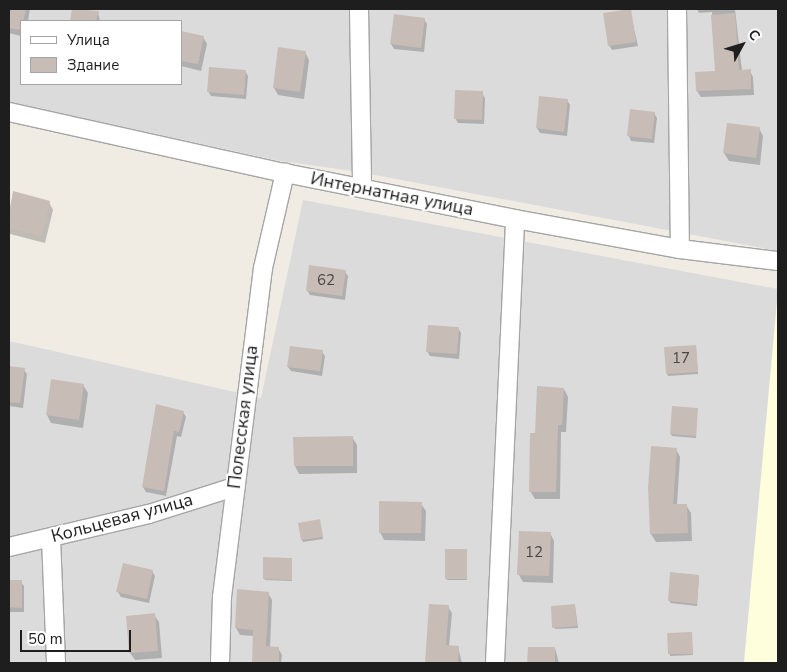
<!DOCTYPE html>
<html>
<head>
<meta charset="utf-8">
<style>
	body { margin:0 }
	#map { position:relative; width:787px; height:672px; overflow:hidden; background:#f0ebe3; font-family:"Nunito Sans",sans-serif }
	div>[style] { position:absolute }
	[style*='--x'] { left:calc(var(--x)*1px); top:calc(var(--y)*1px); width:calc(var(--w)*1px); rotate:calc(var(--a)*1deg) }
	.residential>* { inset:0; background:#dcdbdb }
	.education>* { inset:0; background:#fffedc }
	.shadow>* { inset:0; background:#0003 }
	.building>* { inset:0; background:#c8bdb6 }
	.roads { filter:drop-shadow(1px 0 #a5a5a5) drop-shadow(-1px 0 #a5a5a5) drop-shadow(0 1px #a5a5a5) drop-shadow(0 -1px #a5a5a5) }
	.minor>* { height:18px; margin:-9px; padding:0 9px; transform-origin:9px; border-radius:9px; background:#fff }
	span { translate:-50% -50%; white-space:nowrap; text-align:center; line-height:1.15; -webkit-text-stroke:4px #fff; paint-order:stroke }
	.number-label { font-size:15px; color:#484644 }
	.number-label span { -webkit-text-stroke-width:0 }
	.street-label { font-size:18px; color:#1e1e1e }
	.frame { position:absolute; inset:0; border:10px solid #1e1e1e; pointer-events:none }
	.legend { position:absolute; left:20px; top:20px; width:162px; height:65px; box-sizing:border-box; background:#fff; border:1px solid #a5a5a5; margin:0; padding:6px 9px; list-style:none; font-size:15px; color:#1e1e1e }
	.legend li { display:flex; align-items:center; gap:10px; height:25px }
	.legend b { width:25px; border:1px solid #a5a5a5 }
	.north { position:absolute; left:717px; top:20px; width:50px; height:50px; -webkit-text-stroke:4px #fff; paint-order:stroke; rotate:51deg; font-size:14px; font-weight:700; line-height:20px; text-align:center; color:#1e1e1e }
	.north::after { content:''; display:block; margin:auto; width:18px; height:22px; background:#1e1e1e; clip-path:polygon(50% 0,100% 100%,50% 72%,0 100%) }
	.scale { position:absolute; left:20px; top:630px; width:111px; height:22px; box-sizing:border-box; border:2px solid #1e1e1e; border-top:0; padding-left:6px; font-size:15px; line-height:18px; white-space:nowrap; color:#1e1e1e; -webkit-text-stroke:4px #fff; paint-order:stroke }
</style>
</head>
<body>
<div id="map">
	<div class="residential">
		<i style="clip-path:polygon(evenodd,9px 9px,778px 9px,778px 251px,359px 172px,275px 160px,9px 102px,9px 9px,21px 21px,181px 21px,181px 84px,21px 84px,21px 21px)"></i>
		<i style="clip-path:polygon(303px 200px,778px 289px,744px 663px,9px 663px,9px 341px,261px 398px)"></i>
	</div>
	<div class="education">
		<i style="clip-path:polygon(778px 293px,778px 663px,744px 663px)"></i>
	</div>
	<div class="shadow">
		<i style="clip-path:polygon(9px 9px,30px 9px,28px 21px,21px 21px,21px 36px,9px 33px)"></i>
		<i style="clip-path:polygon(74px 9px,98px 12px,100px 21px,71px 21px)"></i>
		<i style="clip-path:polygon(697px 9px,735px 9px,742px 71px,750px 71px,753px 77px,754px 95px,701px 97px,697px 91px,717px 72px,712px 12px,699px 13px)"></i>
		<i style="clip-path:polygon(630px 11px,638px 46px,612px 50px,609px 45px)"></i>
		<i style="clip-path:polygon(424px 19px,427px 24px,424px 52px,394px 49px,391px 44px)"></i>
		<i style="clip-path:polygon(181px 33px,203px 37px,207px 44px,201px 71px,181px 66px)"></i>
		<i style="clip-path:polygon(305px 52px,309px 60px,304px 99px,278px 95px,274px 88px)"></i>
		<i style="clip-path:polygon(245px 71px,248px 76px,246px 99px,211px 96px,208px 91px)"></i>
		<i style="clip-path:polygon(482px 93px,485px 98px,484px 124px,458px 123px,455px 118px)"></i>
		<i style="clip-path:polygon(567px 100px,570px 105px,567px 136px,540px 133px,537px 128px)"></i>
		<i style="clip-path:polygon(654px 113px,657px 118px,654px 143px,631px 141px,629px 136px)"></i>
		<i style="clip-path:polygon(759px 128px,763px 136px,760px 165px,729px 161px,724px 153px)"></i>
		<i style="clip-path:polygon(13px 193px,49px 202px,53px 210px,45px 243px,10px 234px,9px 212px)"></i>
		<i style="clip-path:polygon(345px 272px,348px 276px,345px 300px,310px 295px,307px 290px)"></i>
		<i style="clip-path:polygon(458px 328px,461px 333px,459px 359px,430px 356px,427px 351px)"></i>
		<i style="clip-path:polygon(696px 346px,698px 374px,668px 376px,667px 373px)"></i>
		<i style="clip-path:polygon(322px 352px,325px 356px,322px 376px,291px 371px,288px 367px)"></i>
		<i style="clip-path:polygon(9px 367px,24px 370px,27px 374px,23px 408px,9px 406px)"></i>
		<i style="clip-path:polygon(83px 385px,88px 393px,83px 428px,51px 423px,47px 415px)"></i>
		<i style="clip-path:polygon(564px 389px,568px 397px,566px 432px,561px 432px,560px 499px,535px 499px,530px 491px)"></i>
		<i style="clip-path:polygon(697px 409px,696px 438px,672px 436px,671px 434px)"></i>
		<i style="clip-path:polygon(183px 412px,186px 417px,181px 437px,177px 436px,166px 496px,146px 492px,143px 487px)"></i>
		<i style="clip-path:polygon(352px 437px,357px 445px,357px 473px,299px 474px,295px 466px)"></i>
		<i style="clip-path:polygon(676px 449px,680px 457px,677px 505px,686px 505px,691px 513px,692px 541px,656px 542px,651px 534px,649px 488px)"></i>
		<i style="clip-path:polygon(421px 504px,426px 511px,425px 541px,384px 540px,380px 532px)"></i>
		<i style="clip-path:polygon(320px 523px,323px 539px,303px 542px,302px 540px)"></i>
		<i style="clip-path:polygon(550px 533px,554px 541px,553px 583px,523px 582px,519px 575px)"></i>
		<i style="clip-path:polygon(466px 551px,467px 580px,447px 580px,446px 578px)"></i>
		<i style="clip-path:polygon(292px 559px,292px 581px,265px 580px,264px 578px)"></i>
		<i style="clip-path:polygon(152px 571px,155px 576px,149px 603px,121px 597px,118px 592px)"></i>
		<i style="clip-path:polygon(672px 574px,699px 576px,697px 606px,670px 603px)"></i>
		<i style="clip-path:polygon(9px 581px,21px 582px,24px 586px,24px 612px,9px 612px)"></i>
		<i style="clip-path:polygon(238px 591px,268px 593px,272px 600px,270px 648px,278px 648px,282px 655px,281px 663px,254px 663px,254px 636px,240px 635px,236px 628px)"></i>
		<i style="clip-path:polygon(430px 605px,448px 607px,452px 613px,449px 647px,458px 647px,462px 663px,426px 663px)"></i>
		<i style="clip-path:polygon(575px 606px,578px 628px,555px 629px,554px 627px)"></i>
		<i style="clip-path:polygon(154px 615px,159px 622px,162px 658px,135px 660px,130px 653px)"></i>
		<i style="clip-path:polygon(691px 633px,693px 655px,670px 656px,668px 634px)"></i>
		<i style="clip-path:polygon(529px 648px,555px 648px,559px 663px,529px 663px)"></i>
	</div>
	<div class="building">
		<i style="clip-path:polygon(9px 9px,26px 9px,21px 30px,9px 28px)"></i>
		<i style="clip-path:polygon(72px 9px,99px 11px,96px 21px,70px 21px)"></i>
		<i style="clip-path:polygon(631px 9px,636px 42px,608px 46px,603px 13px)"></i>
		<i style="clip-path:polygon(735px 13px,739px 70px,751px 69px,751px 89px,696px 91px,695px 72px,715px 71px,711px 15px)"></i>
		<i style="clip-path:polygon(394px 14px,425px 18px,421px 48px,390px 44px)"></i>
		<i style="clip-path:polygon(181px 31px,204px 36px,198px 64px,181px 61px)"></i>
		<i style="clip-path:polygon(278px 47px,306px 51px,300px 92px,273px 88px)"></i>
		<i style="clip-path:polygon(209px 67px,246px 70px,244px 95px,207px 92px)"></i>
		<i style="clip-path:polygon(455px 90px,483px 91px,482px 120px,454px 119px)"></i>
		<i style="clip-path:polygon(539px 96px,568px 99px,564px 132px,536px 128px)"></i>
		<i style="clip-path:polygon(630px 109px,655px 112px,652px 139px,627px 136px)"></i>
		<i style="clip-path:polygon(727px 123px,760px 127px,756px 158px,723px 153px)"></i>
		<i style="clip-path:polygon(13px 191px,50px 201px,41px 236px,9px 228px)"></i>
		<i style="clip-path:polygon(309px 265px,346px 270px,342px 296px,306px 291px)"></i>
		<i style="clip-path:polygon(428px 325px,459px 327px,457px 354px,426px 352px)"></i>
		<i style="clip-path:polygon(696px 345px,698px 372px,666px 374px,664px 347px)"></i>
		<i style="clip-path:polygon(290px 346px,323px 350px,320px 371px,287px 367px)"></i>
		<i style="clip-path:polygon(9px 366px,25px 368px,20px 403px,9px 402px)"></i>
		<i style="clip-path:polygon(51px 379px,84px 384px,79px 420px,46px 415px)"></i>
		<i style="clip-path:polygon(537px 386px,564px 388px,562px 425px,558px 425px,556px 492px,529px 492px,530px 433px,535px 433px)"></i>
		<i style="clip-path:polygon(156px 404px,184px 411px,179px 432px,174px 431px,164px 491px,142px 487px)"></i>
		<i style="clip-path:polygon(672px 406px,698px 408px,696px 436px,670px 434px)"></i>
		<i style="clip-path:polygon(353px 436px,353px 466px,294px 466px,293px 437px)"></i>
		<i style="clip-path:polygon(651px 446px,677px 448px,673px 504px,687px 504px,688px 533px,650px 534px,648px 488px)"></i>
		<i style="clip-path:polygon(379px 501px,422px 502px,421px 533px,379px 533px)"></i>
		<i style="clip-path:polygon(320px 519px,323px 537px,301px 540px,298px 523px)"></i>
		<i style="clip-path:polygon(519px 531px,551px 532px,549px 576px,517px 575px)"></i>
		<i style="clip-path:polygon(445px 549px,467px 549px,467px 579px,445px 579px)"></i>
		<i style="clip-path:polygon(263px 557px,292px 558px,292px 580px,263px 579px)"></i>
		<i style="clip-path:polygon(123px 563px,153px 570px,147px 599px,116px 592px)"></i>
		<i style="clip-path:polygon(670px 572px,699px 575px,697px 604px,668px 601px)"></i>
		<i style="clip-path:polygon(9px 580px,22px 580px,22px 608px,9px 607px)"></i>
		<i style="clip-path:polygon(237px 589px,269px 592px,266px 646px,279px 647px,279px 663px,252px 663px,253px 630px,235px 628px)"></i>
		<i style="clip-path:polygon(429px 604px,449px 605px,446px 645px,459px 646px,458px 663px,425px 663px)"></i>
		<i style="clip-path:polygon(575px 604px,577px 626px,552px 628px,551px 606px)"></i>
		<i style="clip-path:polygon(155px 613px,158px 651px,129px 653px,126px 616px)"></i>
		<i style="clip-path:polygon(692px 632px,693px 654px,668px 654px,667px 633px)"></i>
		<i style="clip-path:polygon(528px 647px,555px 647px,555px 663px,527px 663px)"></i>
	</div>
	<div class="roads">
		<div class="minor">
			<i style="--x:359;--y:9;--w:179;--a:89"></i>
			<i style="--x:677;--y:9;--w:240;--a:89.3"></i>
			<i style="--x:9;--y:112;--w:283;--a:12.5"></i>
			<i style="--x:285;--y:173;--w:235;--a:11.3"></i>
			<i style="--x:515;--y:219;--w:168;--a:10.3"></i>
			<i style="--x:680;--y:249;--w:99;--a:7"></i>
			<i style="--x:51;--y:538;--w:125;--a:87.7"></i>
			<i style="--x:9;--y:547;--w:144;--a:-13.3"></i>
			<i style="--x:149;--y:514;--w:89;--a:-17.6"></i>
			<i style="--x:220;--y:663;--w:66;--a:-88.3"></i>
			<i style="--x:222;--y:597;--w:332;--a:-82.9"></i>
			<i style="--x:263;--y:268;--w:98;--a:-77"></i>
			<i style="--x:495;--y:663;--w:444;--a:-87.4"></i>
		</div>
	</div>
	<div class="number-label">
		<span style="left:326px;top:281px">62</span>
		<span style="left:681px;top:359px">17</span>
		<span style="left:534px;top:553px">12</span>
	</div>
	<div class="street-label">
		<span style="left:392px;top:194px;rotate:11deg">Интернатная улица</span>
		<span style="left:243px;top:417px;rotate:-83deg">Полесская улица</span>
		<span style="left:122px;top:518px;rotate:-15deg">Кольцевая улица</span>
	</div>
	<div class="frame"></div>
	<ul class="legend">
	<li><b style="height:6px;background:#fff"></b>Улица</li>
	<li><b style="height:14px;background:#c8bdb6"></b>Здание</li>
	</ul>
	<div class="north">С</div>
	<div class="scale">50 m</div>
</div>
</body>
</html>
